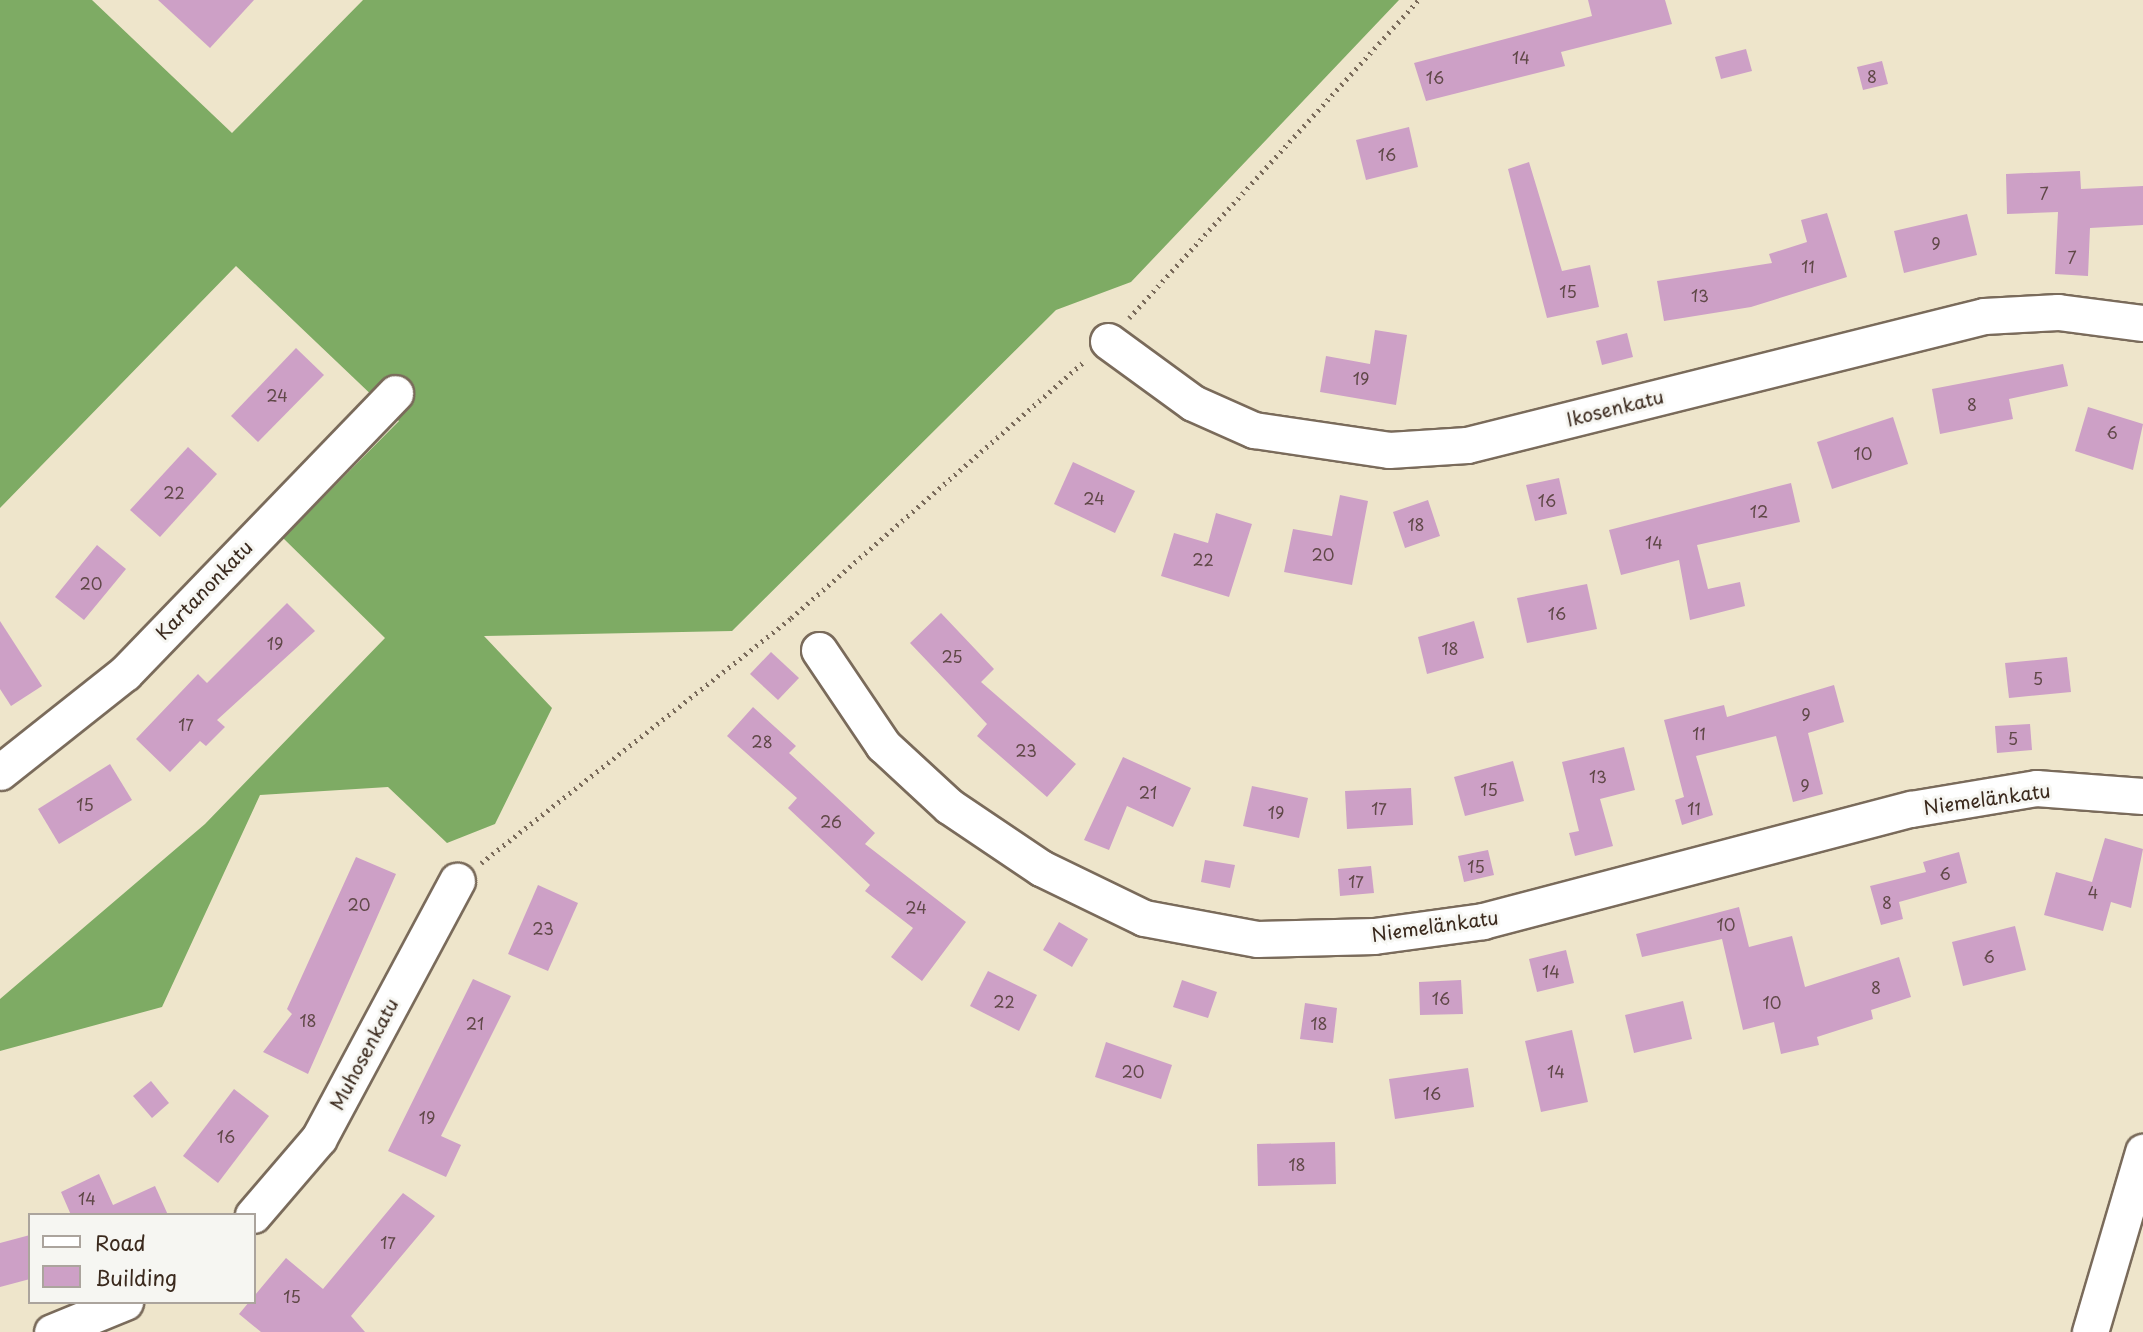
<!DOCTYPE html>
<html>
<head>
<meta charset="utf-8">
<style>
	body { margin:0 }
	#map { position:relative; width:2143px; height:1332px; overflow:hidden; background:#eee5cb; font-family:"Playpen Sans",sans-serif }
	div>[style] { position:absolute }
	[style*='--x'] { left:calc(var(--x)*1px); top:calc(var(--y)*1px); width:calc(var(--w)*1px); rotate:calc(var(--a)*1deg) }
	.forest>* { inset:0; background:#7eab64 }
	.building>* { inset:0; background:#cda0c6 }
	.path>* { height:4.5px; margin-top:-2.25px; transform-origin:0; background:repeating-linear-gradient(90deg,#7a6b5b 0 2px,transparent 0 7px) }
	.roads { filter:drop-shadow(2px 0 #7a6b5b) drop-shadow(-2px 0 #7a6b5b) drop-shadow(0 2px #7a6b5b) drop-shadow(0 -2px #7a6b5b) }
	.street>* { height:35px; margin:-17.5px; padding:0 17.5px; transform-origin:17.5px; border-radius:17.5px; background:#fff }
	span { translate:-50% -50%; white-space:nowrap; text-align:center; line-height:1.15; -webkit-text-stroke:6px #f6f6f2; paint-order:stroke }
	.number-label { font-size:16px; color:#604848 }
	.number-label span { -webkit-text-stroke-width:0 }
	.street-label { font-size:19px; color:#3b2a1e }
	.legend { position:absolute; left:28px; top:1213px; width:228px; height:91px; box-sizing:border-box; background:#f6f6f2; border:2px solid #aba49d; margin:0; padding:9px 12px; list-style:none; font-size:21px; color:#3b2a1e }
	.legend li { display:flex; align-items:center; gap:14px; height:35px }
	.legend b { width:35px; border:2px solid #aba49d }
</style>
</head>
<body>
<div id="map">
	<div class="forest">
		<i style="clip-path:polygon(0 0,92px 0,232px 133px,363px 0,1399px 0,1131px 282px,1056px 310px,732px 631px,484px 636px,552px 708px,495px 824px,447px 843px,388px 787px,260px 795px,162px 1007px,0 1051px,0 999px,205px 824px,385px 638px,283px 538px,399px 421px,236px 266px,0 508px)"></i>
	</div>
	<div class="building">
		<i style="clip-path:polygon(158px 0,254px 0,210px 48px)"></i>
		<i style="clip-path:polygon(1588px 0,1665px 0,1672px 24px,1561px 52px,1565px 66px,1426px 101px,1414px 63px,1592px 16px)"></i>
		<i style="clip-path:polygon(1746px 49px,1752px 71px,1721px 79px,1715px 57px)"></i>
		<i style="clip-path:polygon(1882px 61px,1888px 84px,1863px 90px,1857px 67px)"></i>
		<i style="clip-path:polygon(1409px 127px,1418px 167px,1366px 180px,1356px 140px)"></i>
		<i style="clip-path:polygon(1529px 162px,1562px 271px,1590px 265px,1599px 307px,1547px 318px,1508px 169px)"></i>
		<i style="clip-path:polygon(2080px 171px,2081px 189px,2143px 186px,2143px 225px,2090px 228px,2088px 276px,2055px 274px,2058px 212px,2007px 214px,2006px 174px)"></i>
		<i style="clip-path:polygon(1827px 213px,1847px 277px,1751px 307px,1664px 321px,1657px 281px,1772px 263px,1769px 254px,1807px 242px,1801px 220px)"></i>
		<i style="clip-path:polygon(1967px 214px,1977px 255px,1904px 273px,1894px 231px)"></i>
		<i style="clip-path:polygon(1375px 330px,1407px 335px,1396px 405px,1320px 392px,1326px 356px,1370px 364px)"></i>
		<i style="clip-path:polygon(1627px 333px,1633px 357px,1602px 365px,1596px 341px)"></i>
		<i style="clip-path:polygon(296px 348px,324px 375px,258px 442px,231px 416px)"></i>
		<i style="clip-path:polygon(2063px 364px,2068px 386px,2009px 399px,2013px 419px,1940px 434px,1932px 389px)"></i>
		<i style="clip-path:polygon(2088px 407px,2143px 424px,2133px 470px,2075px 451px)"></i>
		<i style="clip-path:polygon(1893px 417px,1908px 464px,1832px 489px,1817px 442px)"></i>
		<i style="clip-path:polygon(188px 447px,217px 474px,160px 537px,130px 510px)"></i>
		<i style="clip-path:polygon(1073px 462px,1135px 491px,1115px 533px,1054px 504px)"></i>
		<i style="clip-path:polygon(1559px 478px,1567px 514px,1535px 521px,1526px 485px)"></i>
		<i style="clip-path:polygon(1791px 483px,1800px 522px,1697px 545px,1708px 589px,1740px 582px,1745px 606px,1690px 620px,1679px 560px,1621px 575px,1609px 530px)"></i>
		<i style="clip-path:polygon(1340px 495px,1368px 501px,1352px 585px,1284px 572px,1293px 529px,1332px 536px)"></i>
		<i style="clip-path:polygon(1428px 500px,1440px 536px,1405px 548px,1393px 512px)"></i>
		<i style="clip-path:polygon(1216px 513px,1252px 524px,1229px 597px,1161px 576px,1174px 533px,1208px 543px)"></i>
		<i style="clip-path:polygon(97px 545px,126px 569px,84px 620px,55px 597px)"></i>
		<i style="clip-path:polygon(1587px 584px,1597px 629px,1527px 643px,1517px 598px)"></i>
		<i style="clip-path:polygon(287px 603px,315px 631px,217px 720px,225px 727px,206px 746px,200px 741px,170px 772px,136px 739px,198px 674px,207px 683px)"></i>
		<i style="clip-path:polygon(941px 613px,994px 669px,981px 682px,1076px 764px,1047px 797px,977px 736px,987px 724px,910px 643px)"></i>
		<i style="clip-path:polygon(0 621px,42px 686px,11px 706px,0 689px)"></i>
		<i style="clip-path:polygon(1474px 621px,1484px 658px,1427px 674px,1418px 637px)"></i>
		<i style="clip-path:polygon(771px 652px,799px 678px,778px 700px,750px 674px)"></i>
		<i style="clip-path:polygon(2067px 657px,2071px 692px,2009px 698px,2005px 663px)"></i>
		<i style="clip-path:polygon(1834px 685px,1844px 722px,1808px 733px,1823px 794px,1793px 802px,1776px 736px,1696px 756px,1713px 815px,1682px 825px,1675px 800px,1684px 797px,1664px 720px,1724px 705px,1727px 717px)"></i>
		<i style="clip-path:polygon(753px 707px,796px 746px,789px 753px,875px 833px,865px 844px,966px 922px,922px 981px,891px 957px,913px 928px,865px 891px,870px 885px,788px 808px,797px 798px,727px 736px)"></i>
		<i style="clip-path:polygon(2030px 724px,2032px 750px,1997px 753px,1995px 726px)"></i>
		<i style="clip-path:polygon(1624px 747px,1635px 790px,1600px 799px,1613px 846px,1575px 856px,1569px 833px,1579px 831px,1562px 762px)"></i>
		<i style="clip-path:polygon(1123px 757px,1191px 788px,1173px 827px,1127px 806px,1109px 850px,1084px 840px)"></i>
		<i style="clip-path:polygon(1513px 761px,1524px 801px,1465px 816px,1454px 777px)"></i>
		<i style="clip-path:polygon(110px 764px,132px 800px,59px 844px,38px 809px)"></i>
		<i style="clip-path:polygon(1252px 786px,1308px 798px,1299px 838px,1243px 826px)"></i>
		<i style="clip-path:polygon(1411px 788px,1413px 825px,1347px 829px,1345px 791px)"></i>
		<i style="clip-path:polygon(2105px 838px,2143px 849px,2131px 908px,2111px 902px,2103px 931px,2044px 915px,2056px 872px,2092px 882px)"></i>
		<i style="clip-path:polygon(1488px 850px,1494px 875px,1464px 882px,1458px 856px)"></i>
		<i style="clip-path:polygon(1959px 852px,1967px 883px,1899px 902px,1903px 919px,1881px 925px,1870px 886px,1926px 872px,1923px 862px)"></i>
		<i style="clip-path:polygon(356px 857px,396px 874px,308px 1074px,263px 1052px,292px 1014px,287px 1009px)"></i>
		<i style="clip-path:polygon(1205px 860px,1235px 865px,1230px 888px,1201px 882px)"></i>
		<i style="clip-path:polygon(1371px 866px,1374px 893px,1340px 896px,1338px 869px)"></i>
		<i style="clip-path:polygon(538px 885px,578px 903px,548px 971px,508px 954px)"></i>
		<i style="clip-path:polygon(1739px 907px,1749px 947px,1792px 936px,1805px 987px,1899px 957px,1911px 997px,1871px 1010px,1873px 1019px,1817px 1037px,1819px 1045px,1781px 1054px,1774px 1022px,1743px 1030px,1722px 939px,1642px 957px,1636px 934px)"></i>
		<i style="clip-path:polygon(1059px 922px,1088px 939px,1072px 967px,1043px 950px)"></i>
		<i style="clip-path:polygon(2015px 926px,2026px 970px,1963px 986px,1952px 942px)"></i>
		<i style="clip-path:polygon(1566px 950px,1574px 983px,1537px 992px,1529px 959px)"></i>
		<i style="clip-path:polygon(988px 971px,1037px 995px,1019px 1031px,970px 1006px)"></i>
		<i style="clip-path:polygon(473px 979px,511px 996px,441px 1136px,461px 1145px,446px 1177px,388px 1151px)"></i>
		<i style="clip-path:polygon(1182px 980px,1217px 992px,1208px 1018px,1173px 1007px)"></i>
		<i style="clip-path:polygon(1461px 980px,1463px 1014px,1420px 1015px,1419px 982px)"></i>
		<i style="clip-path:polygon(1683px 1001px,1692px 1039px,1634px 1053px,1625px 1015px)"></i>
		<i style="clip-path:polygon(1305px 1003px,1337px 1008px,1333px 1043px,1300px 1039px)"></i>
		<i style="clip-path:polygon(1572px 1030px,1588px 1102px,1541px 1112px,1525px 1041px)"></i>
		<i style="clip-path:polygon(1106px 1042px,1172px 1065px,1161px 1099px,1095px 1077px)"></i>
		<i style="clip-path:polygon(1468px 1068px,1474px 1107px,1395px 1119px,1389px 1079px)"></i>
		<i style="clip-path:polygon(151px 1081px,169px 1103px,152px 1118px,133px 1096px)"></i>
		<i style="clip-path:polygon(234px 1089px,269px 1116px,218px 1183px,183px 1156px)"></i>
		<i style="clip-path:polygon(1335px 1142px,1336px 1184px,1258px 1186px,1257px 1144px)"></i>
		<i style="clip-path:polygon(99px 1174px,113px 1205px,155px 1186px,168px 1215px,71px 1215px,61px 1192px)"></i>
		<i style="clip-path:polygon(403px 1193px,435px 1216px,351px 1316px,365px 1332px,261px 1332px,239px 1314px,286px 1258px,323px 1289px)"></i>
		<i style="clip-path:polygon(30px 1235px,30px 1279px,0 1287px,0 1243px)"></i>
	</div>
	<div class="path">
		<i style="--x:1129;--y:318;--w:430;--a:-47.7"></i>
		<i style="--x:481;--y:863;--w:395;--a:-38.3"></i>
		<i style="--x:791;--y:618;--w:390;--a:-41.2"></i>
	</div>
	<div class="roads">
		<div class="street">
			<i style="--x:1108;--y:341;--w:105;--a:36.1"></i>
			<i style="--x:1193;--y:403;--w:67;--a:23.9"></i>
			<i style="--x:1254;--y:430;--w:136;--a:8.4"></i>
			<i style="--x:1389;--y:450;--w:78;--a:-3.7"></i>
			<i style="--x:1467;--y:445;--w:533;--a:-14.01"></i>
			<i style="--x:1984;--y:316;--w:74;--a:-3.1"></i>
			<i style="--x:2058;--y:312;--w:86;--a:7.4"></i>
			<i style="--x:819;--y:650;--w:115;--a:56"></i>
			<i style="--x:883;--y:745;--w:90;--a:42.7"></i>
			<i style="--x:949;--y:806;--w:111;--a:34"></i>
			<i style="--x:1041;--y:868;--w:114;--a:25.9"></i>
			<i style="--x:1144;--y:918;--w:115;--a:10.5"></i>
			<i style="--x:1257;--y:939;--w:117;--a:-1.5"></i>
			<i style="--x:1374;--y:936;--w:110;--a:-7.8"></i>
			<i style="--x:1483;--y:921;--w:442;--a:-14.7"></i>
			<i style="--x:1911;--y:809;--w:127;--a:-9.5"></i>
			<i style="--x:2036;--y:788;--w:107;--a:4.3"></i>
			<i style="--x:0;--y:772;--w:159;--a:-38.4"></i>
			<i style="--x:125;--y:673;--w:389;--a:-46"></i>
			<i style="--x:253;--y:1215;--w:101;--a:-49.4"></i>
			<i style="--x:319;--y:1138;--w:292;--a:-61.8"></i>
			<i style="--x:52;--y:1332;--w:79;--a:-22.3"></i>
			<i style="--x:2090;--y:1332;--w:188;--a:-73.6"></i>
		</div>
	</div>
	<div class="number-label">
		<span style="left:1521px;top:57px">14</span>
		<span style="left:1872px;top:76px">8</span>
		<span style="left:1435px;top:77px">16</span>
		<span style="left:1387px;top:154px">16</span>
		<span style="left:2044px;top:193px">7</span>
		<span style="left:1936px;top:243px">9</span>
		<span style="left:2072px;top:257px">7</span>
		<span style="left:1808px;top:266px">11</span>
		<span style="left:1568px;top:291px">15</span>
		<span style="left:1700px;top:295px">13</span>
		<span style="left:1361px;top:378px">19</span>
		<span style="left:277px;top:395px">24</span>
		<span style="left:1972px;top:404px">8</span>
		<span style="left:2112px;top:432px">6</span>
		<span style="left:1863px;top:453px">10</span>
		<span style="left:174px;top:492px">22</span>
		<span style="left:1094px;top:498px">24</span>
		<span style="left:1547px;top:500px">16</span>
		<span style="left:1759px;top:511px">12</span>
		<span style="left:1416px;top:524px">18</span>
		<span style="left:1654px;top:542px">14</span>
		<span style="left:1323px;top:554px">20</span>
		<span style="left:1203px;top:559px">22</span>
		<span style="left:91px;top:583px">20</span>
		<span style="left:1557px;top:613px">16</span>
		<span style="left:275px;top:643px">19</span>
		<span style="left:1450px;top:648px">18</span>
		<span style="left:952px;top:656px">25</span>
		<span style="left:2038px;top:678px">5</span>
		<span style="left:1806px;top:714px">9</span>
		<span style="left:186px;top:724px">17</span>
		<span style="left:1699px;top:733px">11</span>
		<span style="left:2013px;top:738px">5</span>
		<span style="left:762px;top:741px">28</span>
		<span style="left:1026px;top:750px">23</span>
		<span style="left:1598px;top:776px">13</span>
		<span style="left:1805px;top:785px">9</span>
		<span style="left:1489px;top:789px">15</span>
		<span style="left:1148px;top:792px">21</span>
		<span style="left:85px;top:804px">15</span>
		<span style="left:1379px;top:808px">17</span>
		<span style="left:1694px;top:808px">11</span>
		<span style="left:1276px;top:812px">19</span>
		<span style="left:831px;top:821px">26</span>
		<span style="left:1476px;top:866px">15</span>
		<span style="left:1945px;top:873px">6</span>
		<span style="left:1356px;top:881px">17</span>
		<span style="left:2093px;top:892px">4</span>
		<span style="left:1887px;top:902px">8</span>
		<span style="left:359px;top:904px">20</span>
		<span style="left:916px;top:907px">24</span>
		<span style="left:1726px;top:924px">10</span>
		<span style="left:543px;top:928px">23</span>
		<span style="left:1989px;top:956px">6</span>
		<span style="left:1551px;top:971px">14</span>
		<span style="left:1876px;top:987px">8</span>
		<span style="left:1441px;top:998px">16</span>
		<span style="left:1004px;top:1001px">22</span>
		<span style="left:1772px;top:1002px">10</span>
		<span style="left:308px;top:1020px">18</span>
		<span style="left:475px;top:1023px">21</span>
		<span style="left:1319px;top:1023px">18</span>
		<span style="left:1133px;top:1071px">20</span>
		<span style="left:1556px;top:1071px">14</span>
		<span style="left:1432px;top:1093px">16</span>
		<span style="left:427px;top:1117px">19</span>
		<span style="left:226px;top:1136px">16</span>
		<span style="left:1297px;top:1164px">18</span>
		<span style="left:87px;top:1198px">14</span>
		<span style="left:388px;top:1242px">17</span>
		<span style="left:292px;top:1296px">15</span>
	</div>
	<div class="street-label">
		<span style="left:1615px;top:408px;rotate:-14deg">Ikosenkatu</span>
		<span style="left:204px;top:590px;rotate:-46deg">Kartanonkatu</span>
		<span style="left:1987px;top:799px;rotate:-8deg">Niemelänkatu</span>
		<span style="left:1435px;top:926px;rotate:-8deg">Niemelänkatu</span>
		<span style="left:364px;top:1054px;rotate:-62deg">Muhosenkatu</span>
	</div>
	<ul class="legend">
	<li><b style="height:9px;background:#fff"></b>Road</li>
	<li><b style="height:19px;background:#cda0c6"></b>Building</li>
	</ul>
</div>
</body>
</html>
